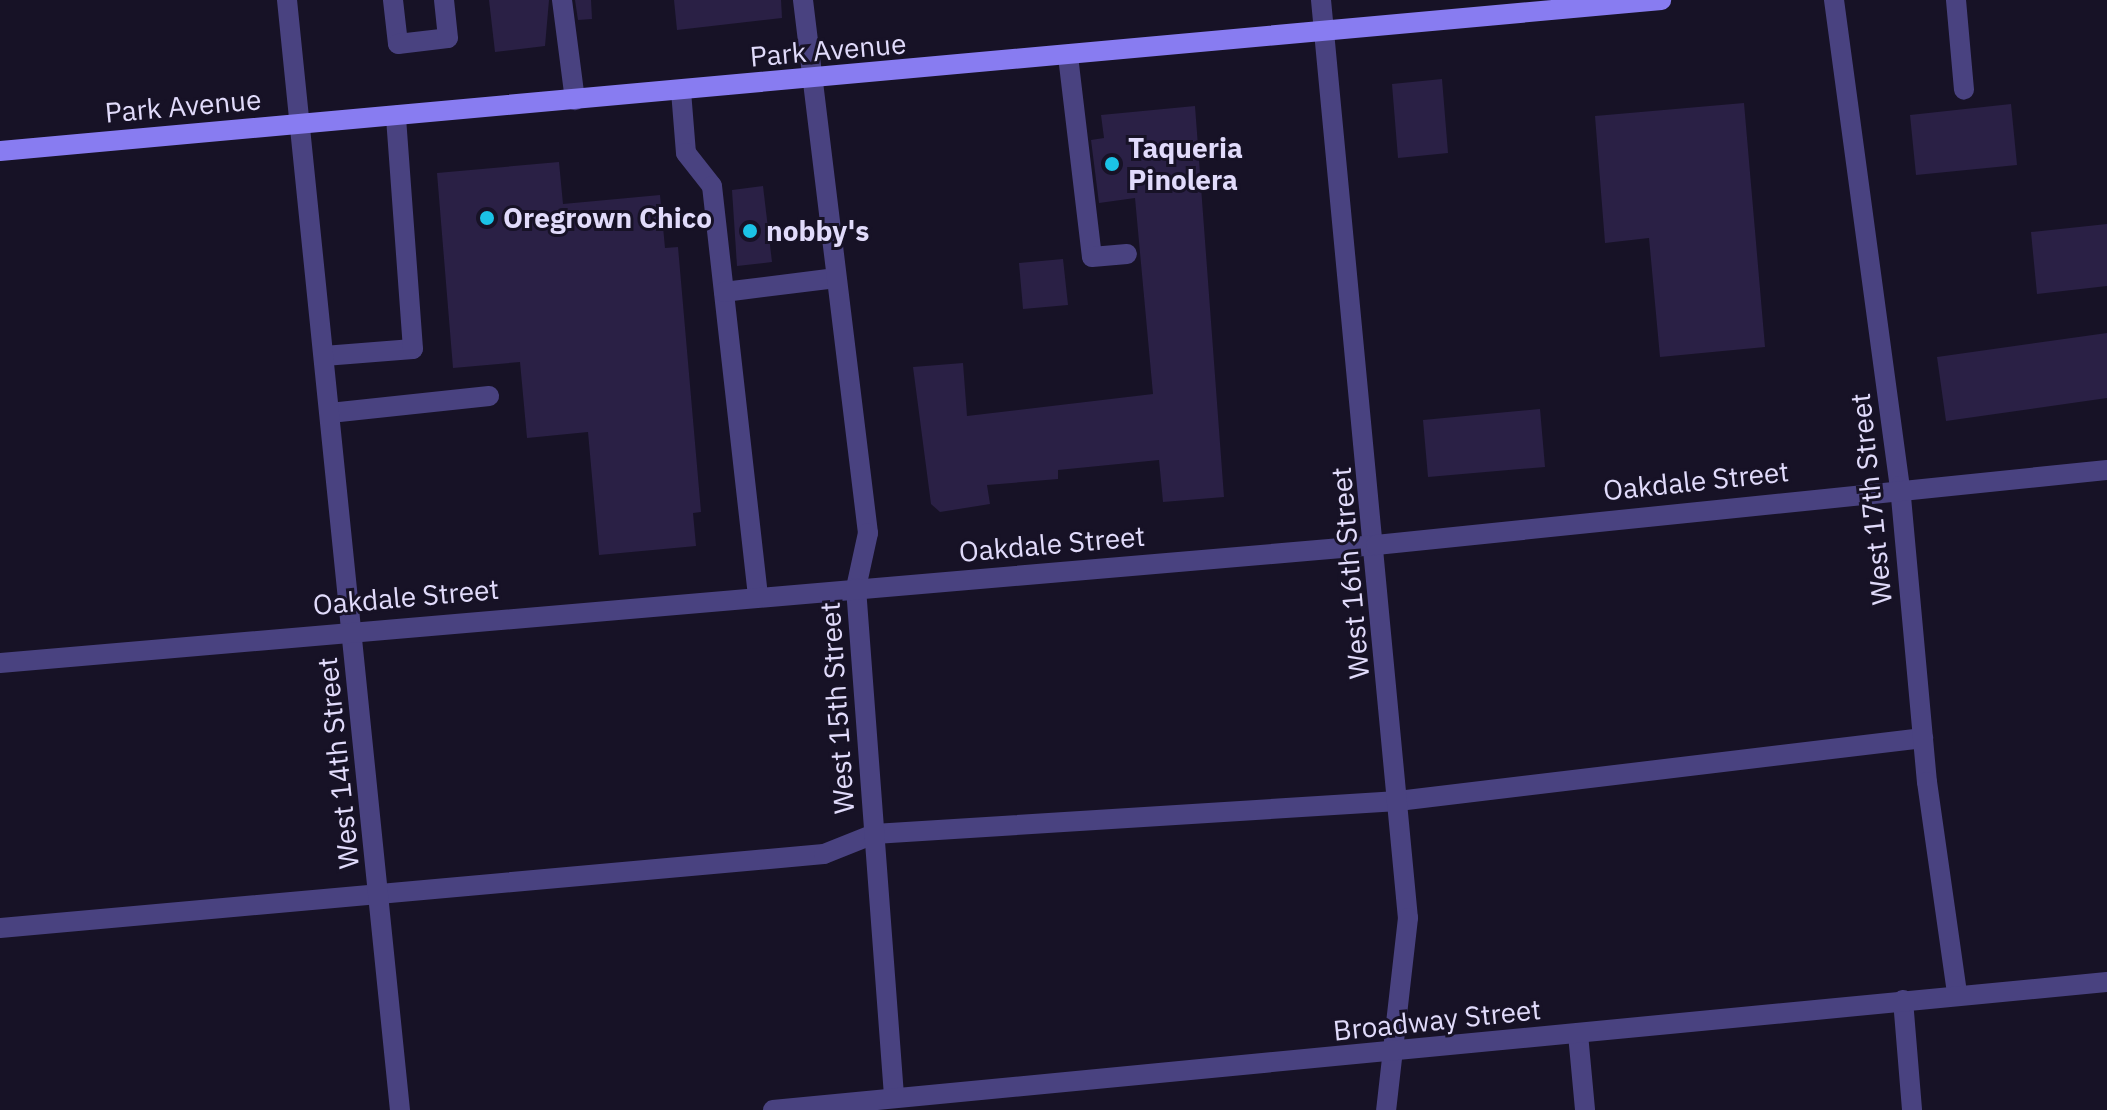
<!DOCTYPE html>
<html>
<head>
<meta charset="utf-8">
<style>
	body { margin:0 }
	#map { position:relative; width:2107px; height:1110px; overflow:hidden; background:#171226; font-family:"IBM Plex Sans",sans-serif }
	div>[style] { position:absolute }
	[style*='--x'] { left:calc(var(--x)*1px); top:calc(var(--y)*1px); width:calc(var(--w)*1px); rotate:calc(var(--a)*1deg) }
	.building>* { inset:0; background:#2a2045 }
	.lane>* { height:20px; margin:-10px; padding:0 10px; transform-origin:10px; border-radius:10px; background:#494280 }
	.street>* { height:20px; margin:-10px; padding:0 10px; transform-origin:10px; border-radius:10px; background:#494280 }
	.secondary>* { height:20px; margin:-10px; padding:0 10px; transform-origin:10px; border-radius:10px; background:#887cf1 }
	.dots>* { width:22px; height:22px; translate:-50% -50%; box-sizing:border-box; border:4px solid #171226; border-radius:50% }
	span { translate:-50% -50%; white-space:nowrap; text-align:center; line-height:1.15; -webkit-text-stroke:6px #171226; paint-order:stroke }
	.street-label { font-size:28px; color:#e1dbfb }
	.poi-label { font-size:28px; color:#e1dbfb; font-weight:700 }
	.left { translate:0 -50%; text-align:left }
</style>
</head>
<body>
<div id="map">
	<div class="building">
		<i style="clip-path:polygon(489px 0,549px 0,545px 46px,495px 52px)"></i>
		<i style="clip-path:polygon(575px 0,591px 0,592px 19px,578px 20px)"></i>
		<i style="clip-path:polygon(674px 0,781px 0,782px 18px,677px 30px)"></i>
		<i style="clip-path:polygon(1442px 79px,1448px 153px,1398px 158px,1392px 84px)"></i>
		<i style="clip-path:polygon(1744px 103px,1765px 347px,1660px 357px,1649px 238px,1605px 243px,1595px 116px)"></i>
		<i style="clip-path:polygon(2011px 104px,2017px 165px,1916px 175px,1910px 115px)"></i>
		<i style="clip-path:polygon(1195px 106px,1224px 497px,1163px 502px,1159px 460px,1058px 470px,1058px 479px,987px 485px,990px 504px,940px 512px,931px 504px,913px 367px,963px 363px,967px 416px,1153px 394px,1135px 198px,1099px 203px,1091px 140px,1104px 138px,1101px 115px)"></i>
		<i style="clip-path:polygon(559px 162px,563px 204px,660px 195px,665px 248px,678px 247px,701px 512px,693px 513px,696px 546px,599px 555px,588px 432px,527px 438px,520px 362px,453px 368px,437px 173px)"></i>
		<i style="clip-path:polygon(763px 186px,772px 262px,737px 266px,732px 190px)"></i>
		<i style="clip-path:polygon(2107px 224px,2107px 286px,2037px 294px,2031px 232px)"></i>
		<i style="clip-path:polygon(1063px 259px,1068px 305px,1023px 309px,1019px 263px)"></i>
		<i style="clip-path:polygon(2107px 333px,2107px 398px,1946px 421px,1937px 357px)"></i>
		<i style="clip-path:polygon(1540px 409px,1545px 467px,1428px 477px,1423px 420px)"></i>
	</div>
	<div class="lane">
		<i style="--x:393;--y:0;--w:44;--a:83.5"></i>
		<i style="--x:398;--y:44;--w:50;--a:-6.8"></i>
		<i style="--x:448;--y:38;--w:38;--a:-96"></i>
		<i style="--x:562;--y:0;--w:101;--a:82.6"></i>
		<i style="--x:1956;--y:0;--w:90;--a:84.9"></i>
		<i style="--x:1068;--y:56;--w:202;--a:83.2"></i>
		<i style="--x:1092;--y:257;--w:35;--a:-5"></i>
		<i style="--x:681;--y:91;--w:62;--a:85.4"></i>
		<i style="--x:686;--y:153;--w:42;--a:51.8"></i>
		<i style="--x:712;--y:186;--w:413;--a:83.6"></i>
		<i style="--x:724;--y:292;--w:113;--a:-7.1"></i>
		<i style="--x:324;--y:356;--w:89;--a:-4.5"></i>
		<i style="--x:413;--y:349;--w:234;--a:-94.2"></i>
		<i style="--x:330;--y:413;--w:160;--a:-6.1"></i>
		<i style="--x:0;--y:928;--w:827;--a:-5.13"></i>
		<i style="--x:824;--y:854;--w:54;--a:-21.8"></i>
		<i style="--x:874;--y:834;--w:525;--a:-3.6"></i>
		<i style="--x:1398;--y:801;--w:529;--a:-6.84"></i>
		<i style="--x:1578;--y:1034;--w:76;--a:84.7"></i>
	</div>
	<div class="street">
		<i style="--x:287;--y:0;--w:1116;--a:84.19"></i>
		<i style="--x:803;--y:0;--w:537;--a:83.05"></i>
		<i style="--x:868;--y:533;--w:56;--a:102.3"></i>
		<i style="--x:856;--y:588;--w:509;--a:85.72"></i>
		<i style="--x:1321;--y:0;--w:922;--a:84.59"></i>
		<i style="--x:1408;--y:918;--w:193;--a:96.5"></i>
		<i style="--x:1834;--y:0;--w:490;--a:82.3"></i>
		<i style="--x:1900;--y:486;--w:297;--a:84.8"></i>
		<i style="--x:1927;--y:782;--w:213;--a:81.9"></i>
		<i style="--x:0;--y:663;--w:1381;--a:-4.9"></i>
		<i style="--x:1376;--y:545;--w:735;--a:-5.86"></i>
		<i style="--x:1903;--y:1000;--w:110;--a:85.3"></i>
		<i style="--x:773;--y:1110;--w:1340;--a:-5.48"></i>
	</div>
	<div class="secondary">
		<i style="--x:0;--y:151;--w:1668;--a:-5.19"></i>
	</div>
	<div class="dots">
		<i style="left:1112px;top:164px;background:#1bc3e7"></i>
		<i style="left:487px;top:218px;background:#1bc3e7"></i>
		<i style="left:750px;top:231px;background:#1bc3e7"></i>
	</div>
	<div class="street-label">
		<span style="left:828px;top:50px;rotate:-5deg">Park Avenue</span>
		<span style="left:183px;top:106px;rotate:-5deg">Park Avenue</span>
		<span style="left:1696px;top:481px;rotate:-6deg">Oakdale Street</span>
		<span style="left:1871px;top:499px;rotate:-96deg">West 17th Street</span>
		<span style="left:1052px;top:544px;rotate:-5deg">Oakdale Street</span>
		<span style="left:1350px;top:573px;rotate:-95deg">West 16th Street</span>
		<span style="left:406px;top:597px;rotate:-5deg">Oakdale Street</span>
		<span style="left:837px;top:708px;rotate:-94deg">West 15th Street</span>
		<span style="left:338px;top:763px;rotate:-96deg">West 14th Street</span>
		<span style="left:1437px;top:1020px;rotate:-6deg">Broadway Street</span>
	</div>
	<div class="poi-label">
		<span class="left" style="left:1128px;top:164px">Taqueria<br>Pinolera</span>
		<span class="left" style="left:503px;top:218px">Oregrown Chico</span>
		<span class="left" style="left:766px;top:231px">nobby's</span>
	</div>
</div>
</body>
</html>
